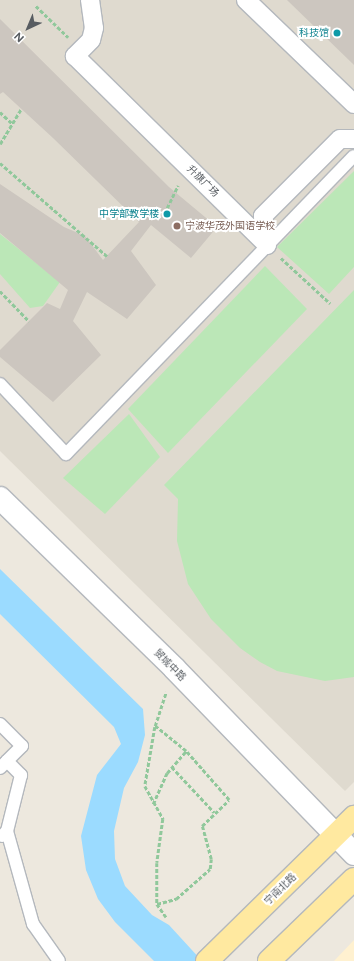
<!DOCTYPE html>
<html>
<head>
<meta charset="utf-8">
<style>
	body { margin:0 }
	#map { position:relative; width:354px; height:961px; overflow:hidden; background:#ede8de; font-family:Figtree,"Noto Sans SC",sans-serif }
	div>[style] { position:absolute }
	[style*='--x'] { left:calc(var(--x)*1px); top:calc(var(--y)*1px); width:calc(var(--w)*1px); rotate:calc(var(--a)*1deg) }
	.commercial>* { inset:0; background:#fff1d0 }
	.education>* { inset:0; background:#dfdacf }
	.green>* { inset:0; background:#bbe7b7 }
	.water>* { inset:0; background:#9bdbff }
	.building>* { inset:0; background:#ccc6bf }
	.path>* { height:2.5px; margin-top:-1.25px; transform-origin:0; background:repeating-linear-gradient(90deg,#90c89b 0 4px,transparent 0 6px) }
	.roads { filter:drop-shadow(1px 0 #b4b8bd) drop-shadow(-1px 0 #b4b8bd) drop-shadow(0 1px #b4b8bd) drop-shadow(0 -1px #b4b8bd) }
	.service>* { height:12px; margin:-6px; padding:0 6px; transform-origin:6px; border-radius:6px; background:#fff }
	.pedestrian>* { height:18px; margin:-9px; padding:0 9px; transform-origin:9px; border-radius:9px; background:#fff }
	.secondary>* { height:22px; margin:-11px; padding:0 11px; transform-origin:11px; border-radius:11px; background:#fff }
	.primary>* { height:22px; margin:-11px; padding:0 11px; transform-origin:11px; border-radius:11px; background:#ffe9a0 }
	.dots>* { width:11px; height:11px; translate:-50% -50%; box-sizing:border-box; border:2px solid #fff; border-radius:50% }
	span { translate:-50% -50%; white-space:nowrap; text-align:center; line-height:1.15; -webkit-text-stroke:4px #fff; paint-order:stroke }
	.culture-label { font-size:10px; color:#0d838f }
	.right { translate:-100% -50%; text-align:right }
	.street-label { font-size:10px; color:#575c61 }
	.education-label { font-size:10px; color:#785e54 }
	.left { translate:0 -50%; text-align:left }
	.north { position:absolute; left:8px; top:8px; width:40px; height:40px; -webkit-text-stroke:3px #fff; paint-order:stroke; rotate:224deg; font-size:11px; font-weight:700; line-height:16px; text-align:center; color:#575c61 }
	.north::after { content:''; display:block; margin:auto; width:14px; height:18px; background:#575c61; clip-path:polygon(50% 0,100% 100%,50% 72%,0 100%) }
</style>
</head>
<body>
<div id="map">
	<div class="commercial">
		<i style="clip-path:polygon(354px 940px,354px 961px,334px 961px)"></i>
	</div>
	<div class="education">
		<i style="clip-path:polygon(0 0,354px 0,354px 782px,345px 791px,0 451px)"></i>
	</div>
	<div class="green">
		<i style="clip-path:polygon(354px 171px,354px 267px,329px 294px,277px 247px)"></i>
		<i style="clip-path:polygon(0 234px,60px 282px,43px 306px,30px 308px,0 274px)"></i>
		<i style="clip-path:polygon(265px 266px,307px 309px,168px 453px,128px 409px)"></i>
		<i style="clip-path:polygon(354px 290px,354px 677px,325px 681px,277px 671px,260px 662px,240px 648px,211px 619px,188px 584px,177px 541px,178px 499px,164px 485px)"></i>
		<i style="clip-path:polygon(129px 414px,160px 457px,105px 514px,63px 478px)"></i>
	</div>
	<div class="water">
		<i style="clip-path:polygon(0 569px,143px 709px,145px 735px,138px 762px,124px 788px,114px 831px,115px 859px,125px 886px,152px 915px,169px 925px,202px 961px,154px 961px,115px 922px,98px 899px,86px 870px,81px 836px,97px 775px,121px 744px,114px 727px,0 614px)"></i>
	</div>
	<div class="building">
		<i style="clip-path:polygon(287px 0,354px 0,354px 65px)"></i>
		<i style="clip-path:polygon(0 19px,169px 187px,217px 227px,191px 258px,151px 225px,131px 251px,156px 285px,127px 319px,87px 292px,73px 321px,101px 355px,53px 402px,0 357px,0 350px,47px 303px,60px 309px,68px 290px,0 233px,0 184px,64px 227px,85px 236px,103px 260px,139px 222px,53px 138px,3px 92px,0 94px)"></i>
	</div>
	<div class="path">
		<i style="--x:36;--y:6;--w:45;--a:44.1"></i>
		<i style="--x:0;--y:112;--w:16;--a:43"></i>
		<i style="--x:0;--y:144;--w:41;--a:-59"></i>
		<i style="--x:0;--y:163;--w:142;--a:41"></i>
		<i style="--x:167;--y:208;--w:25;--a:-64"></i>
		<i style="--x:281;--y:258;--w:67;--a:42.6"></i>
		<i style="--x:0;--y:291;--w:42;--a:46"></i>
		<i style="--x:155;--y:727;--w:60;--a:99.6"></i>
		<i style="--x:145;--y:786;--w:38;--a:61"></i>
		<i style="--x:163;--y:819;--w:44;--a:97.8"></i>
		<i style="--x:157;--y:863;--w:41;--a:90"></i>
		<i style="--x:157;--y:904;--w:16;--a:55"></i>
		<i style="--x:172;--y:767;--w:62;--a:47"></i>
		<i style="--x:153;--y:804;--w:34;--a:-66"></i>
		<i style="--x:167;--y:773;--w:29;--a:-49"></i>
		<i style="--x:157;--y:904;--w:20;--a:-15"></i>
		<i style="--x:176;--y:899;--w:45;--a:-41.4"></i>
		<i style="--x:210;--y:869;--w:10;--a:-84"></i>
		<i style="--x:211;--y:859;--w:34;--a:-105"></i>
		<i style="--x:202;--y:826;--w:37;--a:-44"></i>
		<i style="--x:229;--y:800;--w:65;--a:-131.3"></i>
		<i style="--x:186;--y:751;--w:40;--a:-141"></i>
		<i style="--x:155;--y:726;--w:36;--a:-72"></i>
	</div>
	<div class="roads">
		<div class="service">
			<i style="--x:0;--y:384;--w:96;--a:46.7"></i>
			<i style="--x:66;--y:454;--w:414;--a:-46"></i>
			<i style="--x:0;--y:724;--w:31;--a:45"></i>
			<i style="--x:22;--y:746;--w:21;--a:135"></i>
			<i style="--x:0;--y:768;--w:10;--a:-45"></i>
			<i style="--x:7;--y:761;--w:20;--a:45"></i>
			<i style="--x:21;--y:775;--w:58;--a:104"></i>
			<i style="--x:7;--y:831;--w:7;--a:135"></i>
			<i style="--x:7;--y:831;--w:97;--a:74.4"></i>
			<i style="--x:33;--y:924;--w:45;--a:54.9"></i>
		</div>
		<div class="pedestrian">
			<i style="--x:90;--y:0;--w:28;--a:82"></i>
			<i style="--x:94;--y:28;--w:12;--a:104"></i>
			<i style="--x:91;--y:40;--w:23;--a:135"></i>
			<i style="--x:75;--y:56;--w:269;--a:44.5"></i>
			<i style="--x:267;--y:245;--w:29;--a:-98"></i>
			<i style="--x:263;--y:216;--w:109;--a:-45"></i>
			<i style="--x:340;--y:139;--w:14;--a:0"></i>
			<i style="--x:246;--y:0;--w:150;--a:43.9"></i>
		</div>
		<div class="secondary">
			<i style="--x:0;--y:498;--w:243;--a:44.3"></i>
			<i style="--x:174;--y:668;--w:259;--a:45.9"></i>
		</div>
		<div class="primary">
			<i style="--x:207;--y:961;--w:206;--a:-44.4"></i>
			<i style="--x:269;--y:961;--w:118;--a:-44"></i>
		</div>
	</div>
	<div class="dots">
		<i style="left:337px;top:33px;background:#0f9aa8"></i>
		<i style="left:167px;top:214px;background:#0f9aa8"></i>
		<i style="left:177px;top:226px;background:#8d6e63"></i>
	</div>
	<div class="culture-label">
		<span class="right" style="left:329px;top:33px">科技馆</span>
		<span class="right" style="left:159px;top:214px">中学部教学楼</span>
	</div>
	<div class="street-label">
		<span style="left:203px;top:181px;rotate:45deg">升旗广场</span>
		<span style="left:170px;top:665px;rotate:45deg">贸城中路</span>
		<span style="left:280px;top:889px;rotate:-44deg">宁南北路</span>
	</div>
	<div class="education-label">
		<span class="left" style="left:185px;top:226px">宁波华茂外国语学校</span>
	</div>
	<div class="north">N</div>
</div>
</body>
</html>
